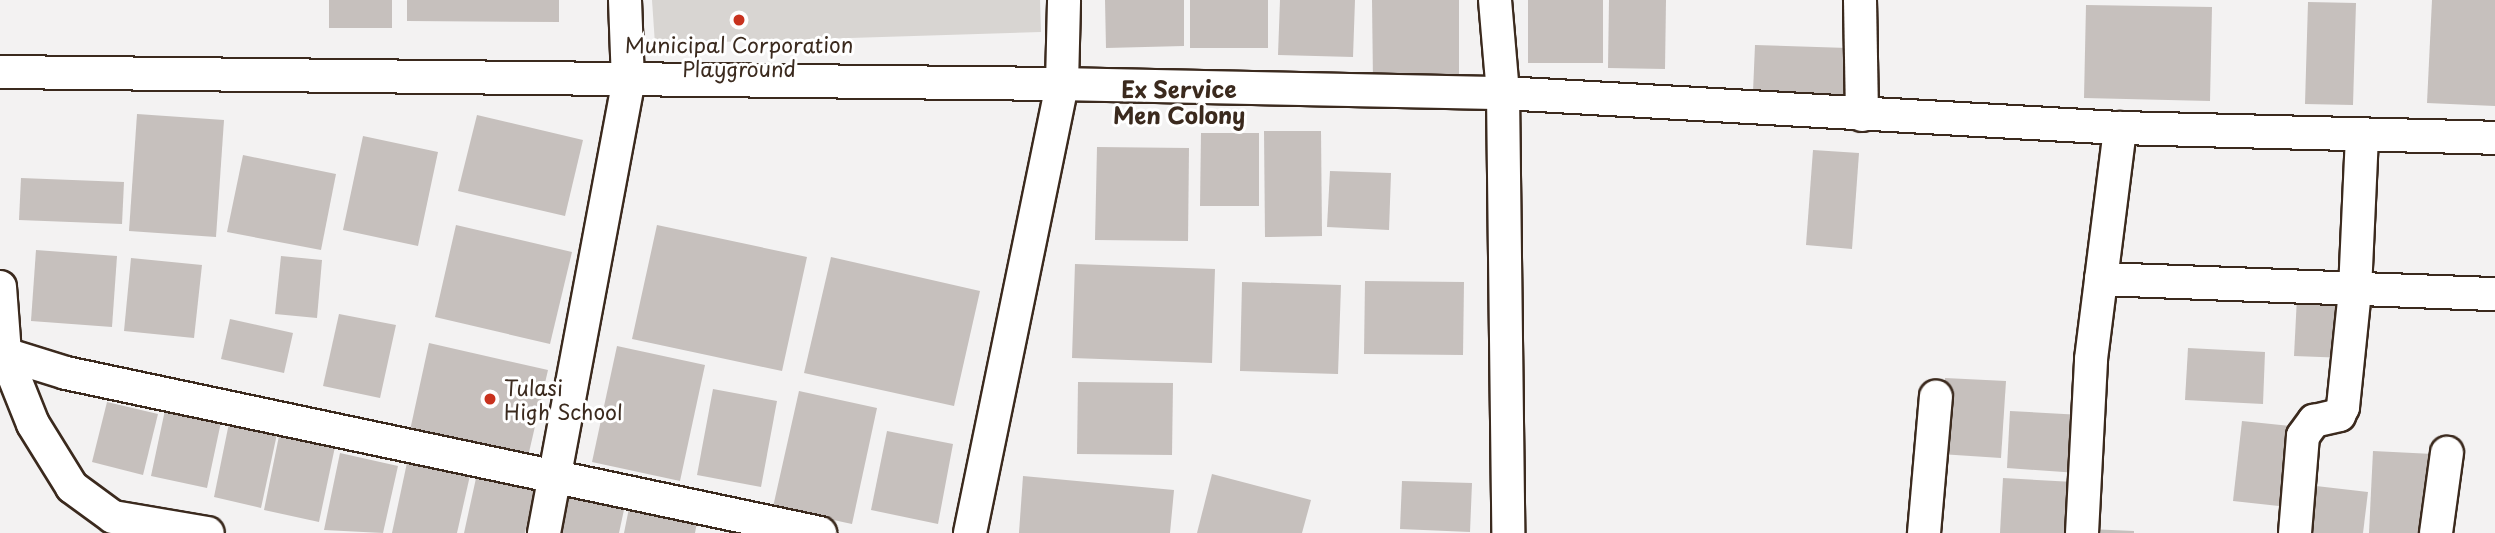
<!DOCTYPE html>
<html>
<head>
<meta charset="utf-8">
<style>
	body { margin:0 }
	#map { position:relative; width:2495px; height:533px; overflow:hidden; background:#f3f2f2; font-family:"Playpen Sans",sans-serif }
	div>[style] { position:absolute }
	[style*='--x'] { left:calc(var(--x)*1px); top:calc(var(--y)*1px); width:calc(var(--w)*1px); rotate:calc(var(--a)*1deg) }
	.green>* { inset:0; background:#d8d5d2 }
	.building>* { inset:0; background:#c6c0bd }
	.roads { filter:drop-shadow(2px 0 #3b2a1e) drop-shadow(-2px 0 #3b2a1e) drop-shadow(0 2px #3b2a1e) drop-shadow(0 -2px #3b2a1e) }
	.minor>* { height:32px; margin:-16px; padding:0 16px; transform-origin:16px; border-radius:16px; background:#fff }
	.dots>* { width:19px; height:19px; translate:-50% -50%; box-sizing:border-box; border:4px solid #fff; border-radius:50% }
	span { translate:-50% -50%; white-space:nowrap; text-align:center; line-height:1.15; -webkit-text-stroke:6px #fff; paint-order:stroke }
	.poi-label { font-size:21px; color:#3b2a1e }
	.left { translate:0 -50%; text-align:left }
	.neighbourhood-label { font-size:23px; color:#3b2a1e; font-weight:700 }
</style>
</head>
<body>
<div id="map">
	<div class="green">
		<i style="clip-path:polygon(652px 0,1040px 0,1041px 32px,655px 44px)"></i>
	</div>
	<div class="building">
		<i style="clip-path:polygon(329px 0,392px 0,392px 28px,329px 28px)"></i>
		<i style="clip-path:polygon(407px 0,559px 0,559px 22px,407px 21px)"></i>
		<i style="clip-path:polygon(1105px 0,1184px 0,1184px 46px,1106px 48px)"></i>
		<i style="clip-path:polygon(1190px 0,1268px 0,1268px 48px,1190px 48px)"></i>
		<i style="clip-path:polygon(1280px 0,1355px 0,1353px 57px,1278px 55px)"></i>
		<i style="clip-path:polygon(1372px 0,1459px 0,1459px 81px,1373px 82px)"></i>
		<i style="clip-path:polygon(1528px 0,1603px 0,1603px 63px,1528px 63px)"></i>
		<i style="clip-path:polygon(1609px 0,1666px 0,1665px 69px,1608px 68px)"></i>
		<i style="clip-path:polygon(2432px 0,2495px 0,2495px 106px,2427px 103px)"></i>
		<i style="clip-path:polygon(2308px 2px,2356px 3px,2353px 105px,2305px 104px)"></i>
		<i style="clip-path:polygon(2086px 5px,2212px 7px,2210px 101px,2084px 98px)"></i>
		<i style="clip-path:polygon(1755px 45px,1848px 48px,1847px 96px,1753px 92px)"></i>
		<i style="clip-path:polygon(137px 114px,224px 120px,216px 237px,129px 231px)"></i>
		<i style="clip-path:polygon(477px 115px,583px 140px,565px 216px,458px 191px)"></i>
		<i style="clip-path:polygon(1264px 131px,1321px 131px,1322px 236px,1265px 237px)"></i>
		<i style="clip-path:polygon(1201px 133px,1259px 133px,1259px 206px,1200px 206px)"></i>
		<i style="clip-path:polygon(363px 136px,438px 152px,418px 246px,343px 230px)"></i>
		<i style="clip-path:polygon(1097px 147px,1189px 148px,1188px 241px,1095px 240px)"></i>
		<i style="clip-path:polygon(1813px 150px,1859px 153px,1852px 249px,1806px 245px)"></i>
		<i style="clip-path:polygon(243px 155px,336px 174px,321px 250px,227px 232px)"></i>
		<i style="clip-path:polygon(1330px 171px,1391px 173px,1389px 230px,1327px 227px)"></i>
		<i style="clip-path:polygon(21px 178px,124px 182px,122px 224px,19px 220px)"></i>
		<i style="clip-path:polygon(456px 225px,572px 252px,550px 344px,435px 317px)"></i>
		<i style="clip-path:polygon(657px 225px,807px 257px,782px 371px,632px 339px)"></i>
		<i style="clip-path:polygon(36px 250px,117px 256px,112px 327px,31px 321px)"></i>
		<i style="clip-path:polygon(281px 256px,322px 260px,317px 318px,275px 314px)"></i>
		<i style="clip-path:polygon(831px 257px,980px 291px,954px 406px,804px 373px)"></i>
		<i style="clip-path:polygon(131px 258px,202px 265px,194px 338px,124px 331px)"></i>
		<i style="clip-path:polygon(1075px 264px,1215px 269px,1212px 363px,1072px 358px)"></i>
		<i style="clip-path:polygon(1365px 281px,1464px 282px,1463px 355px,1364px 354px)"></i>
		<i style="clip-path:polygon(1242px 282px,1341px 285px,1338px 374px,1240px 371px)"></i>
		<i style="clip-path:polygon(2297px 297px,2348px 299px,2347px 358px,2294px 356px)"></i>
		<i style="clip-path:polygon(339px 314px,396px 325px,380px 398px,323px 386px)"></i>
		<i style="clip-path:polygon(230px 319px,293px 333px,284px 373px,221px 359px)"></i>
		<i style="clip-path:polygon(429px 343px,548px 370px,527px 461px,409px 435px)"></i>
		<i style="clip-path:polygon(617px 346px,705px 365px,680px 481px,592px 462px)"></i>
		<i style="clip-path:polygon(2188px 348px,2265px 352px,2263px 404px,2185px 400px)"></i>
		<i style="clip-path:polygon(1945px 378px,2006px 381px,2001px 458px,1940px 454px)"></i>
		<i style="clip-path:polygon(1078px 382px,1173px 383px,1172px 455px,1077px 454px)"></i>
		<i style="clip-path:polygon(713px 389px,777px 401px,761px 487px,697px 475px)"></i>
		<i style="clip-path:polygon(799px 391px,877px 408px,852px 524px,773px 507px)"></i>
		<i style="clip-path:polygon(107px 402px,158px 414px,143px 475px,92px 462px)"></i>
		<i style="clip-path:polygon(165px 410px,221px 422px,207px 488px,151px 476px)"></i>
		<i style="clip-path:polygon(2010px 411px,2082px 415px,2078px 473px,2007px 468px)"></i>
		<i style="clip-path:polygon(2242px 421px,2299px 427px,2289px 507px,2233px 501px)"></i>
		<i style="clip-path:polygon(229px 423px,277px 434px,261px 508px,214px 497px)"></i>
		<i style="clip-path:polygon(280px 431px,336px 442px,319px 522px,264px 510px)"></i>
		<i style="clip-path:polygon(887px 431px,953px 444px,938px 524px,871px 510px)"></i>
		<i style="clip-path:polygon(2373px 451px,2433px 454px,2429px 533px,2369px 533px)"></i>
		<i style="clip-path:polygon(340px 453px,398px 466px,383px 533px,324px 530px)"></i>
		<i style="clip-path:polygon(408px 458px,471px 471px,457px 533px,392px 533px)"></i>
		<i style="clip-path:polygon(478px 469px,536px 481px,525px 533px,464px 533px)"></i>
		<i style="clip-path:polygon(1212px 474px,1311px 500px,1302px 533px,1197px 533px)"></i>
		<i style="clip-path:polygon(1023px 476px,1174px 490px,1170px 533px,1019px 533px)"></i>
		<i style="clip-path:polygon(2003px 478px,2074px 482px,2071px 533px,2000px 533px)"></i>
		<i style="clip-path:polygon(1402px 481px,1472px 483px,1470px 532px,1400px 529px)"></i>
		<i style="clip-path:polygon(2316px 486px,2368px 492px,2363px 533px,2310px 533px)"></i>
		<i style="clip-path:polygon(562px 492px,625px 505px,619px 533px,554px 533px)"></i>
		<i style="clip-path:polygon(629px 508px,697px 522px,695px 533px,624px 533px)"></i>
		<i style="clip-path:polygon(2089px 529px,2134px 531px,2134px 533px,2089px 533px)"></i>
	</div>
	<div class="roads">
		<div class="minor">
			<i style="--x:1495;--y:0;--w:93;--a:85.1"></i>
			<i style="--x:1503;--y:93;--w:440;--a:89.3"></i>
			<i style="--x:1860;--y:0;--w:115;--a:89"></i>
			<i style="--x:0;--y:72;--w:1062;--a:0.65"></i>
			<i style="--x:1062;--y:84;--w:441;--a:1.2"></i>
			<i style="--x:1503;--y:93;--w:618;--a:3.25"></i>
			<i style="--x:2120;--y:128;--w:375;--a:1.5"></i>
			<i style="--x:2101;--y:279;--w:394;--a:2.2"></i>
			<i style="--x:0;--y:287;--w:67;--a:85.7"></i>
			<i style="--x:5;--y:354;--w:64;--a:17.3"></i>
			<i style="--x:66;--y:373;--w:771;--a:11.98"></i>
			<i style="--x:5;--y:354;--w:75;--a:68.2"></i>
			<i style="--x:33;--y:424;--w:74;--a:58.2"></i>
			<i style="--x:72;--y:487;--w:51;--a:36.2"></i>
			<i style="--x:113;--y:517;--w:96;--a:9.6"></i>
			<i style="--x:544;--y:533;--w:459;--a:-79.4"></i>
			<i style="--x:628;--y:82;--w:82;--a:-92.1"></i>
			<i style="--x:970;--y:533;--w:458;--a:-78.4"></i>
			<i style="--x:1062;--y:84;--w:84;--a:-88.6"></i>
			<i style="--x:1924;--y:533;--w:137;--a:-85"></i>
			<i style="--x:2082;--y:533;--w:174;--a:-87"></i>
			<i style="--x:2091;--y:359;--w:233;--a:-82.8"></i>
			<i style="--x:2295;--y:533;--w:97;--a:-85.3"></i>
			<i style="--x:2303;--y:436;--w:19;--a:-54"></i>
			<i style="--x:2314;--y:421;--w:26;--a:-13"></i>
			<i style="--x:2339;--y:415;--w:9;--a:-63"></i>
			<i style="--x:2343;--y:407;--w:118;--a:-84.1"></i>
			<i style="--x:2355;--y:290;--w:156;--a:-87.4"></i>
			<i style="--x:2436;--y:533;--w:81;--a:-82.2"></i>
		</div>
	</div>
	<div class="dots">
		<i style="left:739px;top:20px;background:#c8321e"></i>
		<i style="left:490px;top:399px;background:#c8321e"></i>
	</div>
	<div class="poi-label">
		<span style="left:739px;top:56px">Municipal Corporation<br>Playground</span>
		<span class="left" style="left:504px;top:399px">Tulasi<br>High School</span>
	</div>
	<div class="neighbourhood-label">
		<span style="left:1179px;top:102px">Ex Service<br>Men Colony</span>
	</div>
</div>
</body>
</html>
